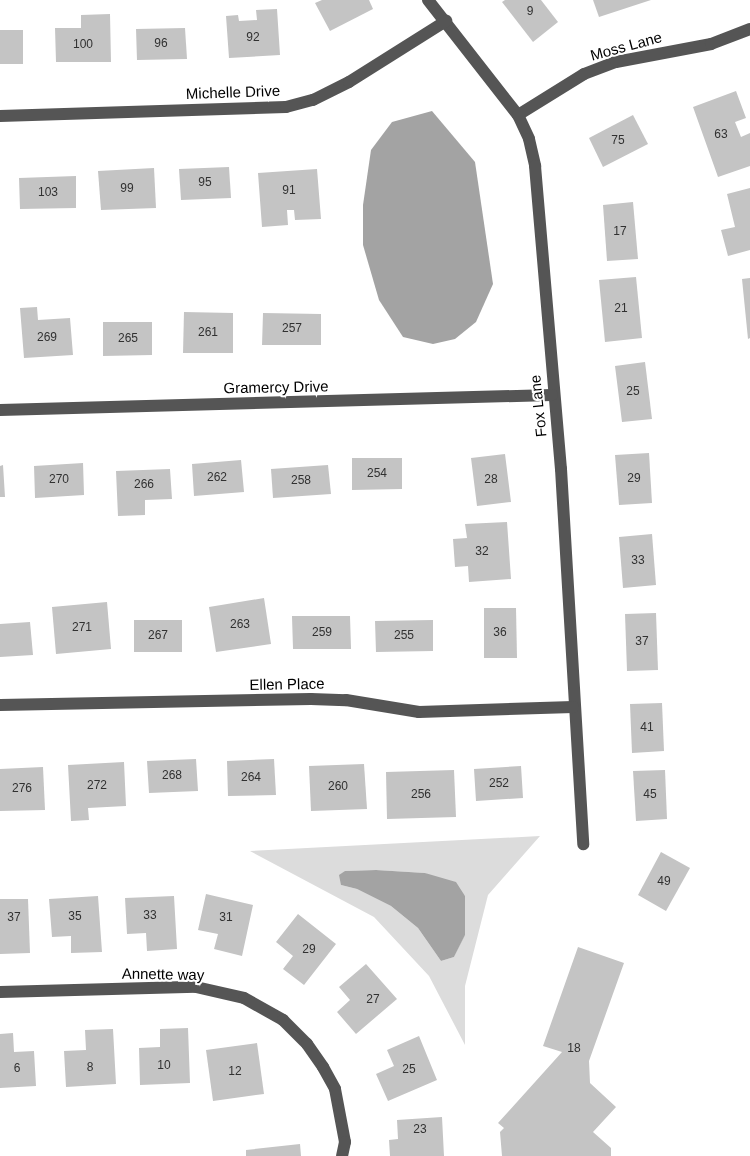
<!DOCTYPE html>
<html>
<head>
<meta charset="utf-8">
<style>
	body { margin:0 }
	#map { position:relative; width:750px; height:1156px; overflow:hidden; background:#fff; font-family:Arial,sans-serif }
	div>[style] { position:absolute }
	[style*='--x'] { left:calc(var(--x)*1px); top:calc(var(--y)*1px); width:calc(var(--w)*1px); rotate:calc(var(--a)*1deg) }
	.green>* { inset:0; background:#dcdcdc }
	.water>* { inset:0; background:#a3a3a3 }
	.building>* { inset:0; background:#c4c4c4 }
	.minor>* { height:12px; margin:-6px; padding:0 6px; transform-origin:6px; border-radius:6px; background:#555 }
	span { translate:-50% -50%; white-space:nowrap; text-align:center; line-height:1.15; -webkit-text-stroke:4px #fff; paint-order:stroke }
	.number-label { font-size:12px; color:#313131 }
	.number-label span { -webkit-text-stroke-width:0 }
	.street-label { font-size:15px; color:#000 }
</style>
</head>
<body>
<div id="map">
	<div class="green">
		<i style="clip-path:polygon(evenodd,540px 836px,488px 895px,465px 986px,465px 1045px,429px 976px,374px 917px,250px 851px,540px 836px,376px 870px,425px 873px,465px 896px,465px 934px,454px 957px,441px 961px,418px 928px,391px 906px,357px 889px,341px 885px,345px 871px,376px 870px)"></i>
	</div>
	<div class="water">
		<i style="clip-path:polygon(432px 111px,475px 162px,493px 284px,476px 322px,455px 339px,433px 344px,403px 337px,379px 300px,363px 245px,363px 205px,371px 150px,392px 122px)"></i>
		<i style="clip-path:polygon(376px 870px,425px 873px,456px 882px,465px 896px,465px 935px,454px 957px,441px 961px,418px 928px,391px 906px,357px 889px,341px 885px,339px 875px,345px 871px)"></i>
	</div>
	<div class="building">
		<i style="clip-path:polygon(322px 0,369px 0,373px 9px,330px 31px,315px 3px)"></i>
		<i style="clip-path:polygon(505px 0,541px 0,558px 22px,533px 42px,502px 2px)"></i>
		<i style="clip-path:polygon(593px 0,651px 0,599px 17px)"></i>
		<i style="clip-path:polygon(277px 9px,280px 55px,229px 58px,226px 16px,238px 15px,239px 21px,257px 20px,256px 10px)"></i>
		<i style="clip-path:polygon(110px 14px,111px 62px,56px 62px,55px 28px,81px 28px,81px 15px)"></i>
		<i style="clip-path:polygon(185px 28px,187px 59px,137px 60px,136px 29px)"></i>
		<i style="clip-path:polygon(0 30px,23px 30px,23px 64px,0 64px)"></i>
		<i style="clip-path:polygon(736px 91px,746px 118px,735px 122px,741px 137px,750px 133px,750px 166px,718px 177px,693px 107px)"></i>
		<i style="clip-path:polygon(633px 115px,648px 144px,603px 167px,589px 138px)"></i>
		<i style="clip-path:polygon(229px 167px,231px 198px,181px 200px,179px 169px)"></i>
		<i style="clip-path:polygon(154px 168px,156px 208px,101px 210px,98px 171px)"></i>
		<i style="clip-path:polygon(317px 169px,321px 219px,295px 220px,294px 210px,287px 210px,288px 225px,262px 227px,258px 173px)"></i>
		<i style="clip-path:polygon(76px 176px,76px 208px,20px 209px,19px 178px)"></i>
		<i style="clip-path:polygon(750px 188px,750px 250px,728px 256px,721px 230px,735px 227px,727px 194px)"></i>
		<i style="clip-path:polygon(633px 202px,638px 259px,607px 261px,603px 205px)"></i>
		<i style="clip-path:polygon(636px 277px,642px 338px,605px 342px,599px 280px)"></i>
		<i style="clip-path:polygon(750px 278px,750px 338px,748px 339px,742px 279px)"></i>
		<i style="clip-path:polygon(37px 307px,38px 320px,70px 318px,73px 355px,24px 358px,20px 308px)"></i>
		<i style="clip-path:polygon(184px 312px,233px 313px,233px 353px,183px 353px)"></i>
		<i style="clip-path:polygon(263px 313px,321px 314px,321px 345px,262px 345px)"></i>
		<i style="clip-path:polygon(103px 322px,152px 322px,152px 355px,103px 356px)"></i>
		<i style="clip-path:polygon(645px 362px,652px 419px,622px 422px,615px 366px)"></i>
		<i style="clip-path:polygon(649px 453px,652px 503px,619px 505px,615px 455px)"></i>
		<i style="clip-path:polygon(505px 454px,511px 502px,477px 506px,471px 458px)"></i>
		<i style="clip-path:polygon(352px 458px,402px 458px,402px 489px,352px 490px)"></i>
		<i style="clip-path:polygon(241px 460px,244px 492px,194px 496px,192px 464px)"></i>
		<i style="clip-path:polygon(83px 463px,84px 495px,35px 498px,34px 466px)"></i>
		<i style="clip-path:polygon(3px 465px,5px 497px,0 497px,0 466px)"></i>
		<i style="clip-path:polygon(328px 465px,331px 494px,273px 498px,271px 469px)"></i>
		<i style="clip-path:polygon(170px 469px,172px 499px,145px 500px,145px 515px,118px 516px,116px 471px)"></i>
		<i style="clip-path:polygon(507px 522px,511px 579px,469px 582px,468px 566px,455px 567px,453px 539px,467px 538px,465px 524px)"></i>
		<i style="clip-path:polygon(652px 534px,656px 585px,623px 588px,619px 537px)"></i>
		<i style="clip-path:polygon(264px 598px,271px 644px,216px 652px,209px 607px)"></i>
		<i style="clip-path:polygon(107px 602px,111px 649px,56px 654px,52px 607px)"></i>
		<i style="clip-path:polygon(484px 608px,516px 608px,517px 658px,484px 658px)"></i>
		<i style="clip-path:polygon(656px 613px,658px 670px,627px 671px,625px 614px)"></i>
		<i style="clip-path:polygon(292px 616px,350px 616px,351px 649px,293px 649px)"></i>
		<i style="clip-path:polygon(134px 620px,182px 620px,182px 652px,134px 652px)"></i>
		<i style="clip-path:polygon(433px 620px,433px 651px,376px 652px,375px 621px)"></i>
		<i style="clip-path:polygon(30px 622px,33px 655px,0 657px,0 624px)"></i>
		<i style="clip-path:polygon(662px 703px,664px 751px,632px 753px,630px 704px)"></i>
		<i style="clip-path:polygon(196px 759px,198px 791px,149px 793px,147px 761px)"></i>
		<i style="clip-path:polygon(274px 759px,276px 795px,228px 796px,227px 761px)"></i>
		<i style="clip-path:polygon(124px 762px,126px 806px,88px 808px,89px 820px,71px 821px,68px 765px)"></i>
		<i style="clip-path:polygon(364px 764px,367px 809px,311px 811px,309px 766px)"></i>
		<i style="clip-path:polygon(521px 766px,523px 798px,476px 801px,474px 769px)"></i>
		<i style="clip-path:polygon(43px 767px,45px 810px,0 811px,0 769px)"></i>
		<i style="clip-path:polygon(454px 770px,456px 817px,387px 819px,386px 772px)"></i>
		<i style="clip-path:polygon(665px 770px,667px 819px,636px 821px,633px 771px)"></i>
		<i style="clip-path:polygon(661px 852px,690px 868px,666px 911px,638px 895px)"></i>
		<i style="clip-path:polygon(206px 894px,253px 905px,242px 956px,214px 949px,218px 934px,198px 930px)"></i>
		<i style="clip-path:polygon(98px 896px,102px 952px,71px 953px,71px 936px,52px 937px,49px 899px)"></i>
		<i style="clip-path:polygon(174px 896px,177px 949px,147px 951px,146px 933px,127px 934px,125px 898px)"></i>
		<i style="clip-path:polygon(0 899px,28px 899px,30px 953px,0 954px)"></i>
		<i style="clip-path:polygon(298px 914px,336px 944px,304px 985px,283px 969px,293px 956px,276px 942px)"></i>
		<i style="clip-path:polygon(578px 947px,624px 963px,589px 1061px,590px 1083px,616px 1107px,593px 1132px,611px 1148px,611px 1156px,502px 1156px,500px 1132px,504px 1128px,498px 1123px,562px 1052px,543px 1046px)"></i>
		<i style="clip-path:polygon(366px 964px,397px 999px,356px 1034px,337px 1012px,350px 1000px,339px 987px)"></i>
		<i style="clip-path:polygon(188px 1028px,190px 1083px,140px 1085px,139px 1048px,160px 1047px,160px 1029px)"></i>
		<i style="clip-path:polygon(113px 1029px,116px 1084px,66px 1087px,64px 1051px,86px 1050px,85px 1030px)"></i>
		<i style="clip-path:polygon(13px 1033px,14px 1052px,34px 1051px,36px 1086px,0 1088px,0 1034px)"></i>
		<i style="clip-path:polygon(419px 1036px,437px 1080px,388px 1101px,376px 1074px,394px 1066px,387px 1050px)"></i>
		<i style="clip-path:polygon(257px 1043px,264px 1094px,213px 1101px,206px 1050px)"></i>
		<i style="clip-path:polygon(442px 1117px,444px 1156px,390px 1156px,389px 1140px,398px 1139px,397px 1120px)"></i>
		<i style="clip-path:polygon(300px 1144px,301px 1156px,246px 1156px,246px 1150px)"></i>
	</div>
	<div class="minor">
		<i style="--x:428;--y:0;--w:146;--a:52"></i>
		<i style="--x:518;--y:115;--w:26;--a:65"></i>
		<i style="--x:529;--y:139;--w:28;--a:77"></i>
		<i style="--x:535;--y:166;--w:304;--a:85.1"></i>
		<i style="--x:561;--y:469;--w:376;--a:86.6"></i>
		<i style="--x:518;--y:115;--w:78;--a:-31.8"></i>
		<i style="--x:584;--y:74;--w:34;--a:-21"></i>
		<i style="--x:616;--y:62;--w:97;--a:-10.7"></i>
		<i style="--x:711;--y:44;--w:42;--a:-21"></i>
		<i style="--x:0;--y:116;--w:286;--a:-1.8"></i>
		<i style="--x:286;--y:107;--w:28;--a:-15"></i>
		<i style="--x:313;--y:100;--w:40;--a:-26.6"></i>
		<i style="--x:349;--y:82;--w:115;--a:-32.2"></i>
		<i style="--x:0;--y:410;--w:552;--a:-1.56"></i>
		<i style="--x:0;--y:705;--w:311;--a:-1.1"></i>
		<i style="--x:311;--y:699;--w:35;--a:2"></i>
		<i style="--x:346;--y:700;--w:74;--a:9.3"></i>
		<i style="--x:419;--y:712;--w:154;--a:-1.9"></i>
		<i style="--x:0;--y:992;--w:196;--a:-1.5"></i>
		<i style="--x:196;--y:987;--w:49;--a:12.9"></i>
		<i style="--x:244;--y:998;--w:45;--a:29.4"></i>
		<i style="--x:283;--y:1020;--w:34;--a:45"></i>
		<i style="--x:307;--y:1044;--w:28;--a:55"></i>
		<i style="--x:323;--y:1067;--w:25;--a:61"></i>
		<i style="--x:335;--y:1089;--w:54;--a:79.3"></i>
		<i style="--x:345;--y:1142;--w:14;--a:102"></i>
	</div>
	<div class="number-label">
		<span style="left:530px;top:12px">9</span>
		<span style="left:253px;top:38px">92</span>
		<span style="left:161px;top:44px">96</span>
		<span style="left:83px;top:45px">100</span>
		<span style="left:721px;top:135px">63</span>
		<span style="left:618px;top:141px">75</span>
		<span style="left:205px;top:183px">95</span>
		<span style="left:127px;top:189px">99</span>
		<span style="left:289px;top:191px">91</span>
		<span style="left:48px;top:193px">103</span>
		<span style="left:620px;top:232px">17</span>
		<span style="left:621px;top:309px">21</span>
		<span style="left:292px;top:329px">257</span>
		<span style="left:208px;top:333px">261</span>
		<span style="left:47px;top:338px">269</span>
		<span style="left:128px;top:339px">265</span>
		<span style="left:633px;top:392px">25</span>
		<span style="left:377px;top:474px">254</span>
		<span style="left:217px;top:478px">262</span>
		<span style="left:634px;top:479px">29</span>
		<span style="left:59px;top:480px">270</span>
		<span style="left:491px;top:480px">28</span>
		<span style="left:301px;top:481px">258</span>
		<span style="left:144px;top:485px">266</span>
		<span style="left:482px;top:552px">32</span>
		<span style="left:638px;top:561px">33</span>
		<span style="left:240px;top:625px">263</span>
		<span style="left:82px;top:628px">271</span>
		<span style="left:322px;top:633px">259</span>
		<span style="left:500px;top:633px">36</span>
		<span style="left:158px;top:636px">267</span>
		<span style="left:404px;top:636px">255</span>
		<span style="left:642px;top:642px">37</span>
		<span style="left:647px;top:728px">41</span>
		<span style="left:172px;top:776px">268</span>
		<span style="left:251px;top:778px">264</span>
		<span style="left:499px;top:784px">252</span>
		<span style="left:97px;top:786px">272</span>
		<span style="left:338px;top:787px">260</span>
		<span style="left:22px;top:789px">276</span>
		<span style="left:421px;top:795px">256</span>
		<span style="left:650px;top:795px">45</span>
		<span style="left:664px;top:882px">49</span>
		<span style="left:150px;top:916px">33</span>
		<span style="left:75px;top:917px">35</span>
		<span style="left:14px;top:918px">37</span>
		<span style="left:226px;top:918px">31</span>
		<span style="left:309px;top:950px">29</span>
		<span style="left:373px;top:1000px">27</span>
		<span style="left:574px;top:1049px">18</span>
		<span style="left:164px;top:1066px">10</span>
		<span style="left:90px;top:1068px">8</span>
		<span style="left:17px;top:1069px">6</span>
		<span style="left:409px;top:1070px">25</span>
		<span style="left:235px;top:1072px">12</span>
		<span style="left:420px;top:1130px">23</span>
	</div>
	<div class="street-label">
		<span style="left:626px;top:46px;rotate:-15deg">Moss Lane</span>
		<span style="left:233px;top:92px;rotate:-2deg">Michelle Drive</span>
		<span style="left:276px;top:387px;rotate:-1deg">Gramercy Drive</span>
		<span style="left:538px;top:406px;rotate:-96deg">Fox Lane</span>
		<span style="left:287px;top:684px;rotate:-1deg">Ellen Place</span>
		<span style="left:163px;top:974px;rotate:1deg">Annette way</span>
	</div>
</div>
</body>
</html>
